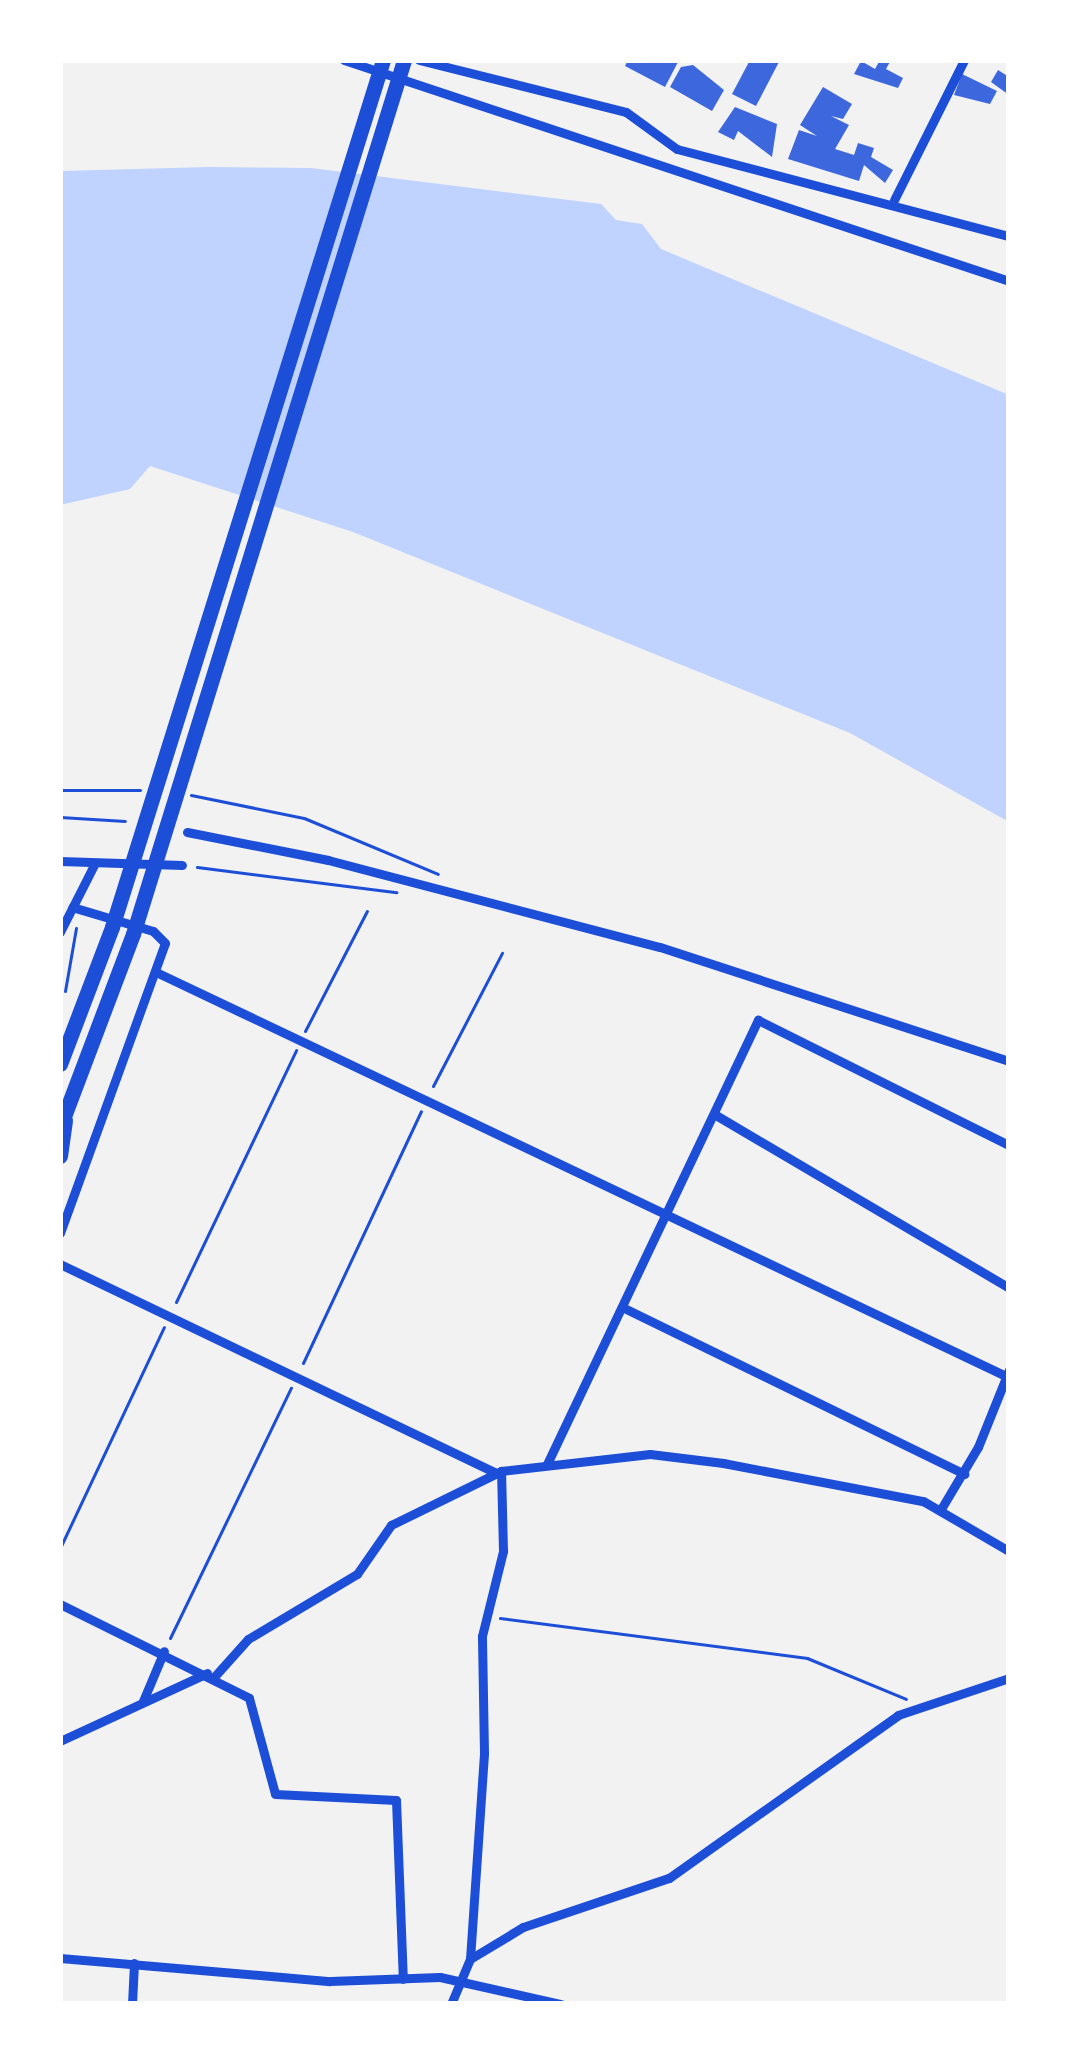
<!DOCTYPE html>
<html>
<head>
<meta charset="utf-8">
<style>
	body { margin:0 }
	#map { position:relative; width:1069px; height:2064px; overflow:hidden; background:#f2f2f2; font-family:"Titillium Web",sans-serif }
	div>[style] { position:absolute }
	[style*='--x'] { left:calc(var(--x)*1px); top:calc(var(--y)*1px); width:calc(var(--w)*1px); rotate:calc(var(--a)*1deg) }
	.water>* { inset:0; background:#bfd3fe }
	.building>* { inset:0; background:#3d67dc }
	.path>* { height:3px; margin:-1.5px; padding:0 1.5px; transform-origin:1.5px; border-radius:1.5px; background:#1d4ed8 }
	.minor>* { height:9px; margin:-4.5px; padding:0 4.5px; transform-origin:4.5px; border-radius:4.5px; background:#1d4ed8 }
	.trunk>* { height:15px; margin:-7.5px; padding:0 7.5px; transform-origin:7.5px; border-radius:7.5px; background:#1d4ed8 }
	span { translate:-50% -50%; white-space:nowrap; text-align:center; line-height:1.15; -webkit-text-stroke:12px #fff; paint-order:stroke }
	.frame { position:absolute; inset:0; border:63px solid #fff; pointer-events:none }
</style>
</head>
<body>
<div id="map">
	<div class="water">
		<i style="clip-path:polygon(209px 167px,311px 168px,601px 204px,616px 220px,642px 224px,661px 249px,1009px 395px,1009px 822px,850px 733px,353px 532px,150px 466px,130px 489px,60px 505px,60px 171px)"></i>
	</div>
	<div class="building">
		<i style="clip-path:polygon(628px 60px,674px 60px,678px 62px,665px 87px,625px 66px)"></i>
		<i style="clip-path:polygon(750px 60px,780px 60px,756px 106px,732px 94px)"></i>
		<i style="clip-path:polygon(880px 60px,891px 60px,886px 69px,903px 78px,898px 88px,854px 74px,861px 61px,875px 69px)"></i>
		<i style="clip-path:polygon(693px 65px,724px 90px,712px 111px,670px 87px,681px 67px)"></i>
		<i style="clip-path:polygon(998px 70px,1009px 77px,1009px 95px,991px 82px)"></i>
		<i style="clip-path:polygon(962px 74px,997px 91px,990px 104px,954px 95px)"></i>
		<i style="clip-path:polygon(823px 87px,852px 104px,843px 119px,831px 116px,849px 125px,835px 149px,854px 155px,858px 143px,874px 148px,871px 157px,893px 170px,885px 183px,864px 165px,859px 181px,788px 159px,799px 130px,817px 136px,800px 125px)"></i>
		<i style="clip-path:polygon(735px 107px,777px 124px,772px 157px,738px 131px,734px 140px,718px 132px)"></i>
	</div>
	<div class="path">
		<i style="--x:60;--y:790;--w:80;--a:0"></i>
		<i style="--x:191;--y:795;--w:115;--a:11.5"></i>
		<i style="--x:304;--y:818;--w:145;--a:22.7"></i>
		<i style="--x:60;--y:817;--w:65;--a:3.5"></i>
		<i style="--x:197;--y:867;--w:201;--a:7.2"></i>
		<i style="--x:65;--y:991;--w:64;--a:-80.1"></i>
		<i style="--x:305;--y:1031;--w:135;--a:-62.7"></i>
		<i style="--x:433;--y:1086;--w:150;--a:-62.6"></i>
		<i style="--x:176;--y:1302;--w:279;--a:-64.5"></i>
		<i style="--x:303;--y:1363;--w:278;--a:-64.9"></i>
		<i style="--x:60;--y:1548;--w:244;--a:-64.8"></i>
		<i style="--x:500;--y:1618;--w:310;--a:7.4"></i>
		<i style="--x:807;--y:1658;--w:107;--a:22.5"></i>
		<i style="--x:170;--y:1638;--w:278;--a:-64.2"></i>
	</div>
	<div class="minor">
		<i style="--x:344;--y:60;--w:701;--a:18.38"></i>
		<i style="--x:419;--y:60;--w:213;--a:14.1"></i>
		<i style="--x:626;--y:112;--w:63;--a:36"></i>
		<i style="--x:677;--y:149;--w:343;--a:14.7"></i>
		<i style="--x:894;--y:200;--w:157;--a:-63.4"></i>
		<i style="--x:187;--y:832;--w:144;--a:11.2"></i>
		<i style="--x:328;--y:860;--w:343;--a:14.7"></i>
		<i style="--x:660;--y:947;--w:367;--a:18.1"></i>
		<i style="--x:60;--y:861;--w:122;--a:1.9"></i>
		<i style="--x:60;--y:932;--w:77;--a:-63.1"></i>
		<i style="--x:158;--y:973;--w:939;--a:25.42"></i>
		<i style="--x:714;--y:1114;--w:342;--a:30.5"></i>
		<i style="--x:60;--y:1233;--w:308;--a:-70.1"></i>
		<i style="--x:165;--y:943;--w:17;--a:-135"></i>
		<i style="--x:153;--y:931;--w:84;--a:-163.5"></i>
		<i style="--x:60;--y:1264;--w:484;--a:25.6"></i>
		<i style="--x:622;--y:1307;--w:381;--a:26"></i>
		<i style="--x:547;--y:1464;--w:492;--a:-64.6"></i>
		<i style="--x:758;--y:1020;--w:280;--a:26.5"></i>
		<i style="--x:941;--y:1509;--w:72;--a:-59.2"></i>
		<i style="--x:978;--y:1447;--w:83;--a:-68.1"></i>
		<i style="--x:60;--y:1604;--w:211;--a:26.4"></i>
		<i style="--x:249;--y:1698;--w:99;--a:74.8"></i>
		<i style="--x:275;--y:1794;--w:121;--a:2.8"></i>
		<i style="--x:396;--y:1800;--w:179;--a:87.8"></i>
		<i style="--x:214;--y:1677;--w:51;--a:-48.2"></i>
		<i style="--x:248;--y:1639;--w:127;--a:-30.8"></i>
		<i style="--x:357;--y:1574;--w:60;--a:-55.2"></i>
		<i style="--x:391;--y:1525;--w:123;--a:-26.1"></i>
		<i style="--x:501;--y:1471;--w:150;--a:-6.5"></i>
		<i style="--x:650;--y:1454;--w:74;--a:7"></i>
		<i style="--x:723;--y:1463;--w:204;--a:10.8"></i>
		<i style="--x:923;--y:1501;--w:99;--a:30.2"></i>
		<i style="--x:143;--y:1701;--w:54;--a:-67.2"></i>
		<i style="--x:60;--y:1741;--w:162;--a:-24.8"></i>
		<i style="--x:60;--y:1958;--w:271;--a:4.9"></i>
		<i style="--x:330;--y:1981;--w:110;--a:-2.1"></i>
		<i style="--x:440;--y:1977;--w:124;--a:12.6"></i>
		<i style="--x:470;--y:1959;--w:206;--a:-86.1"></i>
		<i style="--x:484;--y:1753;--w:117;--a:-91"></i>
		<i style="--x:482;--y:1636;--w:88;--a:-76.1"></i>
		<i style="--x:503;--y:1551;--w:80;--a:-91.4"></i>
		<i style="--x:132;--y:2004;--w:41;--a:-87.2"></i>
		<i style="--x:451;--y:2004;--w:49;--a:-67.1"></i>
		<i style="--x:470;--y:1959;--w:62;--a:-31.1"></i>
		<i style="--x:523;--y:1927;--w:154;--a:-18.6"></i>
		<i style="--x:669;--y:1878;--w:281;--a:-35.4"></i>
		<i style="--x:898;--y:1715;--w:117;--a:-18.4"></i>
	</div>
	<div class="trunk">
		<i style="--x:60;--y:1064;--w:147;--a:-69.2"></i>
		<i style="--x:112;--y:927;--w:908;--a:-72.64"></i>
		<i style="--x:60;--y:1127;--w:206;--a:-69.3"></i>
		<i style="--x:133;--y:934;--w:915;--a:-72.77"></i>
		<i style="--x:60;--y:1156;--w:36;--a:-82"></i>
	</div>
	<div class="frame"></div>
</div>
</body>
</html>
